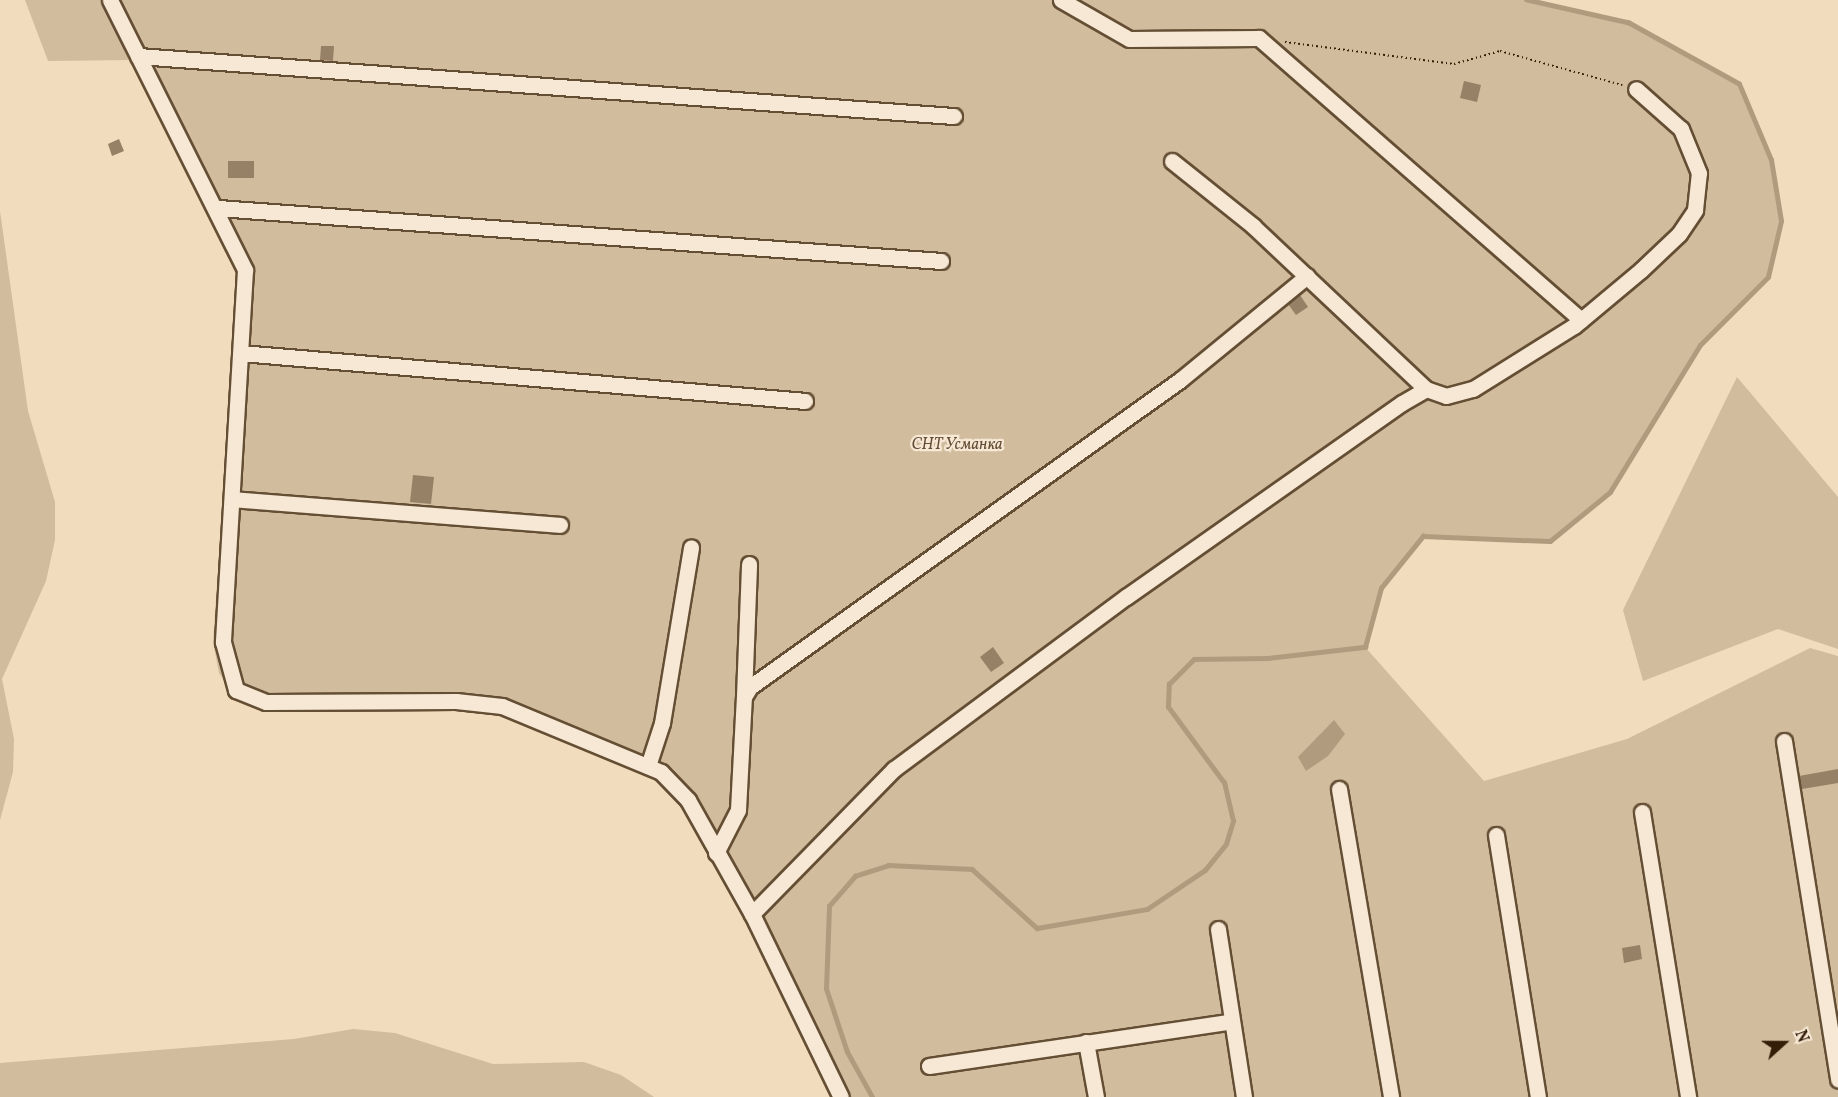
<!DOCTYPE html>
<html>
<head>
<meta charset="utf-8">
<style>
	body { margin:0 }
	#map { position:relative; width:1838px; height:1097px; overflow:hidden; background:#f1dcbd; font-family:Vollkorn,serif }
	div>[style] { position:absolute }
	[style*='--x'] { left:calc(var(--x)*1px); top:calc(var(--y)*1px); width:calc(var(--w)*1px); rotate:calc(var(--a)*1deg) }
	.green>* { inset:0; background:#d1bc9e }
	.water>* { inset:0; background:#b19b7f }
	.stream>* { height:4.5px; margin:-2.25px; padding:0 2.25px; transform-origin:2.25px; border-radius:2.25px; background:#b19b7f }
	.building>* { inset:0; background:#978166 }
	.path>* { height:2px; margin-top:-1px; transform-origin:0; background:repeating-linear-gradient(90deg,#351e07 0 1.5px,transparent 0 4.5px) }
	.roads { filter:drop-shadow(2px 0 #644e34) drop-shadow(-2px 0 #644e34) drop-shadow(0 2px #644e34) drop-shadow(0 -2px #644e34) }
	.street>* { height:15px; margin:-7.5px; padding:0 7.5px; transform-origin:7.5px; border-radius:7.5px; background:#f6e8d4 }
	span { translate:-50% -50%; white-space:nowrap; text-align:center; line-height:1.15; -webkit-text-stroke:4.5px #f6e8d4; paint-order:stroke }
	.park-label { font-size:16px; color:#644d34; font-style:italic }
	.north { position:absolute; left:1754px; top:1013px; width:60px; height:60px; -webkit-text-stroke:4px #f6e8d4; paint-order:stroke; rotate:69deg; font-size:16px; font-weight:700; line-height:24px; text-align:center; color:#351e07 }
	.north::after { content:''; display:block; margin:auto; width:21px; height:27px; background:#351e07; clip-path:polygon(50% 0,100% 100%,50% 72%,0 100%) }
</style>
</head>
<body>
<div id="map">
	<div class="green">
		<i style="clip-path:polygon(25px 0,1527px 0,1629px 23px,1739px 84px,1771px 160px,1781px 221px,1768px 277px,1700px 345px,1610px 492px,1550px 541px,1423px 536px,1381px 588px,1365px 647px,1484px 781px,1627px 739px,1810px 648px,1838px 656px,1838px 1097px,834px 1097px,685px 802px,658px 776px,502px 710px,248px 705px,235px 697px,219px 673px,213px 642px,239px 266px,130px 60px,48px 61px)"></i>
		<i style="clip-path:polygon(0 211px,28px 411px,55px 502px,55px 540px,46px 581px,2px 679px,14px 739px,13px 772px,0 820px)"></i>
		<i style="clip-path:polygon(1737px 377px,1838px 497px,1838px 649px,1778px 629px,1643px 681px,1623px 610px)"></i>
		<i style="clip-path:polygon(353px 1029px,395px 1033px,493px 1064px,584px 1062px,621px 1075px,654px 1097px,0 1097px,0 1063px,294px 1039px)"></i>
	</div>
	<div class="water">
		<i style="clip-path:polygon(1334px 720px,1345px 734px,1328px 756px,1306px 771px,1298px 757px)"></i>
	</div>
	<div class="stream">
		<i style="--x:872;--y:1097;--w:51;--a:-119.1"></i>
		<i style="--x:847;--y:1052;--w:66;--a:-108.4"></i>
		<i style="--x:826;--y:989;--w:83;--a:-87.9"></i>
		<i style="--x:829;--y:906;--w:40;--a:-49"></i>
		<i style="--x:855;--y:876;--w:35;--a:-18"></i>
		<i style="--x:888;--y:865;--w:84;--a:2.7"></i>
		<i style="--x:972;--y:869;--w:88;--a:42.2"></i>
		<i style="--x:1037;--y:928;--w:112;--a:-9.8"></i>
		<i style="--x:1147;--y:909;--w:70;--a:-33.9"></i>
		<i style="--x:1205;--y:870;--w:33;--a:-51"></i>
		<i style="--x:1226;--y:844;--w:24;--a:-73"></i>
		<i style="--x:1233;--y:821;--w:39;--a:-103"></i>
		<i style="--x:1224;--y:783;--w:94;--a:-126.4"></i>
		<i style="--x:1168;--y:707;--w:23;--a:-88"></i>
		<i style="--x:1169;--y:684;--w:35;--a:-45"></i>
		<i style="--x:1194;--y:659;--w:74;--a:-0.8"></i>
		<i style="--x:1268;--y:658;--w:98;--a:-6.5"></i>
		<i style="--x:1365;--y:647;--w:61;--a:-74.8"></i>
		<i style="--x:1381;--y:588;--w:67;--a:-51.1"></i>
		<i style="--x:1423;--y:536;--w:127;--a:2.3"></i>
		<i style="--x:1550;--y:541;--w:77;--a:-39.2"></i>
		<i style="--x:1610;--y:492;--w:172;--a:-58.5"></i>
		<i style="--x:1700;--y:345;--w:96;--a:-45"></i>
		<i style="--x:1768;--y:277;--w:57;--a:-76.9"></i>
		<i style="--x:1781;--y:221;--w:62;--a:-99.3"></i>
		<i style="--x:1771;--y:160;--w:82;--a:-112.8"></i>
		<i style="--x:1739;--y:84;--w:126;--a:-151"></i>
		<i style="--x:1629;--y:23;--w:105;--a:-167.3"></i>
	</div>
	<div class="building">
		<i style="clip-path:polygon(321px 46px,334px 46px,333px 61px,320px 60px)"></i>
		<i style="clip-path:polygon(1464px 81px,1481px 85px,1477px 102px,1460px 98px)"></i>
		<i style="clip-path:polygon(119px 139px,124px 151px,112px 156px,108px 144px)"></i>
		<i style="clip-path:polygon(228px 161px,254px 161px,254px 178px,228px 178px)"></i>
		<i style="clip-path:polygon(1300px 295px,1308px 307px,1296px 315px,1288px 304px)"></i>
		<i style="clip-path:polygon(413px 475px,434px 477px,431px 504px,410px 502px)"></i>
		<i style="clip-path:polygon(993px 647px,1004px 663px,991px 672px,980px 657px)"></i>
		<i style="clip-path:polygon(1838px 769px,1838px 783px,1802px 789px,1799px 776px)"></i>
		<i style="clip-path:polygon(1640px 945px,1642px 959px,1624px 963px,1622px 948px)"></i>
	</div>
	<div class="path">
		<i style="--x:1285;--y:42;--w:170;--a:7.4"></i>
		<i style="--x:1454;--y:64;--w:48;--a:-15.8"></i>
		<i style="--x:1500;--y:51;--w:127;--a:15.6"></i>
	</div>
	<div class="roads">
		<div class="street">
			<i style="--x:110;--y:0;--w:302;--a:63.4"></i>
			<i style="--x:245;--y:270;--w:373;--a:93.4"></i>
			<i style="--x:223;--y:642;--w:50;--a:74.8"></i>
			<i style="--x:236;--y:690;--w:32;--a:22"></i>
			<i style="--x:266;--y:702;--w:190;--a:-0.3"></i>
			<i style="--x:456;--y:701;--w:46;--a:6.2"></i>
			<i style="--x:502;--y:706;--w:172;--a:22.5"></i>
			<i style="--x:661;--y:772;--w:39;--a:46"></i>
			<i style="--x:688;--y:800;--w:131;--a:60.7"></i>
			<i style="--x:752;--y:914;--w:203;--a:64.1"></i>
			<i style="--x:1061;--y:0;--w:78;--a:29.8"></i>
			<i style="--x:1129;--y:39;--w:130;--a:-0.4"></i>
			<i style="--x:1259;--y:38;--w:428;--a:41.2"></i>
			<i style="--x:138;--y:56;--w:818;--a:4.21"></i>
			<i style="--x:1172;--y:161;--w:104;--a:38.7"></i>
			<i style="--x:1253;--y:226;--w:238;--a:43.3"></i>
			<i style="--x:218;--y:208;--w:725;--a:4.19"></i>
			<i style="--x:241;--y:353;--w:566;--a:4.86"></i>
			<i style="--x:232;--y:499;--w:329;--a:4.5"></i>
			<i style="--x:744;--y:696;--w:132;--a:-87.8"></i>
			<i style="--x:1784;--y:741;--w:343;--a:80.9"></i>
			<i style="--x:648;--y:766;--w:45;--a:-72"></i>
			<i style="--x:662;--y:723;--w:178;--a:-80.6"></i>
			<i style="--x:1339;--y:789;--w:312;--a:80.4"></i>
			<i style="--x:1642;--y:812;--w:289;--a:80.8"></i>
			<i style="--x:1496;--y:835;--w:265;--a:80.9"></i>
			<i style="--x:716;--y:853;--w:48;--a:-62.9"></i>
			<i style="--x:738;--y:810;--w:113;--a:-87"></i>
			<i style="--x:744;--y:697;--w:12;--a:-59"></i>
			<i style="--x:750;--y:687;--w:528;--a:-35.53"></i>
			<i style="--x:1180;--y:380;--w:164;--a:-39.3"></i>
			<i style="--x:752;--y:914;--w:203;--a:-45.6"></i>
			<i style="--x:894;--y:769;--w:289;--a:-36.6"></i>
			<i style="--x:1126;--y:597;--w:337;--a:-35.1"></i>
			<i style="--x:1402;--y:403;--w:28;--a:-30"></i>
			<i style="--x:1426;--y:389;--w:21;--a:19"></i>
			<i style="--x:1446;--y:396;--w:28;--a:-15"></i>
			<i style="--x:1473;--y:389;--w:119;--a:-32"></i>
			<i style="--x:1574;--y:326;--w:87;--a:-39.9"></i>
			<i style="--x:1641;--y:270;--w:52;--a:-43.5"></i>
			<i style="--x:1679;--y:234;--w:29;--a:-56"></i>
			<i style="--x:1695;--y:210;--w:37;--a:-84"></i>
			<i style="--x:1699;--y:173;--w:48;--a:-112.2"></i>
			<i style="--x:1681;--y:129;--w:60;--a:-138.4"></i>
			<i style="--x:1218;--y:929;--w:170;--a:81.2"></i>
			<i style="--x:1086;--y:1042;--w:56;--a:79.7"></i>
			<i style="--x:929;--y:1066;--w:306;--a:-8.4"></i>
		</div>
	</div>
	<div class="park-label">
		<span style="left:957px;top:445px">СНТ Усманка</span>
	</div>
	<div class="north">N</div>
</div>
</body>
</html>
